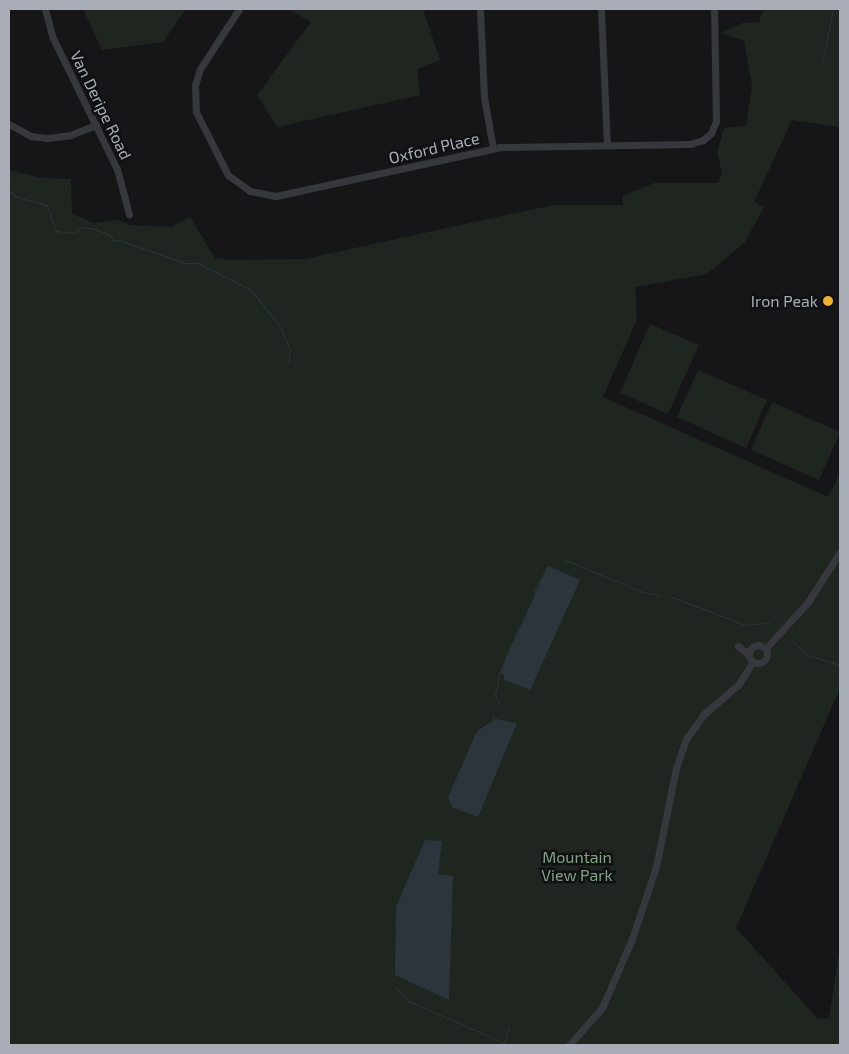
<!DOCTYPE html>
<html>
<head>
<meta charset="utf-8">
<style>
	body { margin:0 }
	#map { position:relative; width:849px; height:1054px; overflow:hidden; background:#161618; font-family:"Exo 2",sans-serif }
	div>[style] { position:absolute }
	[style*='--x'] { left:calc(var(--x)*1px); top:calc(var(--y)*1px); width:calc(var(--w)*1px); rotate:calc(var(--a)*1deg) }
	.green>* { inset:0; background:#1e261f }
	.water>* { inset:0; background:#2c353c }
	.stream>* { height:1px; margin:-0.5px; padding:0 0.5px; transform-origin:0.5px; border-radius:0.5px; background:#2c353c }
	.minor>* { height:7px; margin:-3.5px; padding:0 3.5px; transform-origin:3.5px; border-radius:3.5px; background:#37383d }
	.minor>.ring { margin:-3.5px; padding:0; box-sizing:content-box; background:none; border:7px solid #37383d; border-radius:50% }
	.dots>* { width:14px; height:14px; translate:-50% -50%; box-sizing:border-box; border:2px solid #111113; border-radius:50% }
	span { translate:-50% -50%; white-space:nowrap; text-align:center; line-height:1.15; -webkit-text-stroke:5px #111113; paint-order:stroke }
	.street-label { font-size:16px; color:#a8adb8 }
	.poi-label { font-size:16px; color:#a8adb8 }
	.right { translate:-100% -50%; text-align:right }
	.park-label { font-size:16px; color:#7fa381 }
	.frame { position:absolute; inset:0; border:10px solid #a8adb8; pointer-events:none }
</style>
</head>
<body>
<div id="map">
	<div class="green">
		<i style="clip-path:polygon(83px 9px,186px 9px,163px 42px,102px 50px)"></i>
		<i style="clip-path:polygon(288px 9px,423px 9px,440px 60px,417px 69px,420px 95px,277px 127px,257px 95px,311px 22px)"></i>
		<i style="clip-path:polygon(760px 9px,840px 9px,840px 127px,792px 120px,754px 202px,764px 207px,745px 242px,707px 274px,635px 287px,637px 319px,603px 397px,828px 497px,840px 473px,840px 688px,736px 928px,818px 1019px,829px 1018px,840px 947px,840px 1045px,9px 1045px,9px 170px,41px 178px,71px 179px,72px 214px,94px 223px,118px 220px,129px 225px,172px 227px,190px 217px,215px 258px,227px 260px,304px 259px,553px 205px,623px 205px,623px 196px,654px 183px,718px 183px,722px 173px,717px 152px,724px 128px,746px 126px,752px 86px,744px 41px,721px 33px,743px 23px,759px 22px,763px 10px)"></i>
		<i style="clip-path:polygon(650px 324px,699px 345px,668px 414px,620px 393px)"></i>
		<i style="clip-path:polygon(698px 370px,767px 400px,746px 448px,677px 417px)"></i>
		<i style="clip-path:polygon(772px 402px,840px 432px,819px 480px,751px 450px)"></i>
	</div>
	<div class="water">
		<i style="clip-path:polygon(548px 566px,580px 580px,530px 690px,504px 680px,504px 675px,500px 672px)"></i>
		<i style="clip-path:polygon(496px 719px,517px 723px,478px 817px,452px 807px,448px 797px,477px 731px)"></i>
		<i style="clip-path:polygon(425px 840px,442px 841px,438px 874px,453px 876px,449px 1000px,395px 975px,396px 907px)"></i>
	</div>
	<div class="stream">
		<i style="--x:349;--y:9;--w:13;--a:0"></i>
		<i style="--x:373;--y:9;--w:5;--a:0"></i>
		<i style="--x:823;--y:60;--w:52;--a:-78.9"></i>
		<i style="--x:9;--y:191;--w:10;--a:37"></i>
		<i style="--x:17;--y:197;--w:31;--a:15"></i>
		<i style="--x:47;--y:205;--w:28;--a:71"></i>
		<i style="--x:56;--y:231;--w:19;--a:6"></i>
		<i style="--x:75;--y:233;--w:9;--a:-41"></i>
		<i style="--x:82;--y:227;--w:13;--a:9"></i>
		<i style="--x:95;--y:229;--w:16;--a:22"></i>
		<i style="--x:110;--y:235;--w:7;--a:63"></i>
		<i style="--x:113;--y:241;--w:6;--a:-9"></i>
		<i style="--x:119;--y:240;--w:70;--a:19.2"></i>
		<i style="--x:185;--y:263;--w:13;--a:0"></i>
		<i style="--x:198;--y:263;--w:59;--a:27"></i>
		<i style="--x:251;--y:290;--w:45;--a:51.3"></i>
		<i style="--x:279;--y:325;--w:27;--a:66"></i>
		<i style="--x:290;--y:350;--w:12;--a:99"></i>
		<i style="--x:565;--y:560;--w:84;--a:22.3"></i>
		<i style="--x:643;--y:592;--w:17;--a:10"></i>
		<i style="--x:534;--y:591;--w:29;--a:-61"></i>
		<i style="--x:672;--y:597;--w:78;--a:21"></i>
		<i style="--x:745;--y:625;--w:25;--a:-7"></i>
		<i style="--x:514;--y:637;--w:13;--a:-63"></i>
		<i style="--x:790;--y:639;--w:23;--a:43"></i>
		<i style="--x:807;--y:655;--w:34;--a:17"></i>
		<i style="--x:502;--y:667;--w:28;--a:-67"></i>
		<i style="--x:499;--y:703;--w:9;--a:-117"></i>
		<i style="--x:495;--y:695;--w:25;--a:-78"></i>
		<i style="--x:492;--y:721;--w:7;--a:-74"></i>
		<i style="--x:396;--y:921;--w:14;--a:-90"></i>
		<i style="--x:396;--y:907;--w:73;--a:-66.6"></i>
		<i style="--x:395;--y:964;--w:14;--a:-86"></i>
		<i style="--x:396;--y:987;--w:18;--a:49"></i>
		<i style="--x:408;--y:1001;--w:110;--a:23.5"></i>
		<i style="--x:504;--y:1043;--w:16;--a:-72"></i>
	</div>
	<div class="minor">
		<i style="--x:45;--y:9;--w:30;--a:75"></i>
		<i style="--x:53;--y:38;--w:146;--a:64"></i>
		<i style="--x:117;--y:169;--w:47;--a:75.1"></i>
		<i style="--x:239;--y:9;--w:72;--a:123"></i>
		<i style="--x:200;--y:69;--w:17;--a:107"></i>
		<i style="--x:195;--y:85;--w:27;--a:88"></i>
		<i style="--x:196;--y:112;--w:71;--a:63.1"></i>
		<i style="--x:228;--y:175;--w:27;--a:36"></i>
		<i style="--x:250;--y:191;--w:26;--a:11"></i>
		<i style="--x:276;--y:196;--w:229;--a:-12.3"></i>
		<i style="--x:500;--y:147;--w:190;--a:-0.9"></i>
		<i style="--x:690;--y:144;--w:14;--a:-17"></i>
		<i style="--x:703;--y:140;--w:11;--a:-41"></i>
		<i style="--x:711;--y:133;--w:13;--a:-67"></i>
		<i style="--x:716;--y:121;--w:112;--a:-91"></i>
		<i style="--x:480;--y:9;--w:88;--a:87.4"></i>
		<i style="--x:484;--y:97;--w:52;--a:80"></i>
		<i style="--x:601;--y:9;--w:136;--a:87.5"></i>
		<i style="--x:9;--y:124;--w:25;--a:29"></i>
		<i style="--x:31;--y:136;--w:16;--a:7"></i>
		<i style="--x:47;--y:138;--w:23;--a:-7"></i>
		<i style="--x:70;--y:135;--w:28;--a:-21"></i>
		<i class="ring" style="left:749px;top:645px;width:11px;height:11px"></i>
		<i style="--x:738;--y:646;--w:14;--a:39"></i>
		<i style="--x:766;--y:648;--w:62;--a:-47.6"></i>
		<i style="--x:808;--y:602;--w:59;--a:-57.4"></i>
		<i style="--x:569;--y:1045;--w:50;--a:-48.3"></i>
		<i style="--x:602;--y:1008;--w:75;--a:-66.5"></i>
		<i style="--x:632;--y:939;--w:76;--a:-71.6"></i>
		<i style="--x:656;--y:867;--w:101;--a:-78.6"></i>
		<i style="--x:676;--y:768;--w:31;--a:-71"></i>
		<i style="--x:686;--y:739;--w:31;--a:-54"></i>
		<i style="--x:704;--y:714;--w:45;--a:-40.5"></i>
		<i style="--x:738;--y:685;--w:27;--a:-57"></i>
	</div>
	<div class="dots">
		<i style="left:828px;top:301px;background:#f2b134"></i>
	</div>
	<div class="street-label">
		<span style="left:101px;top:105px;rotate:64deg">Van Deripe Road</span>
		<span style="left:434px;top:148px;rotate:-13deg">Oxford Place</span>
	</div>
	<div class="poi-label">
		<span class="right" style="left:818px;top:301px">Iron Peak</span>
	</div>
	<div class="park-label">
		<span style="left:577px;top:866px">Mountain<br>View Park</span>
	</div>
	<div class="frame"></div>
</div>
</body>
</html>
